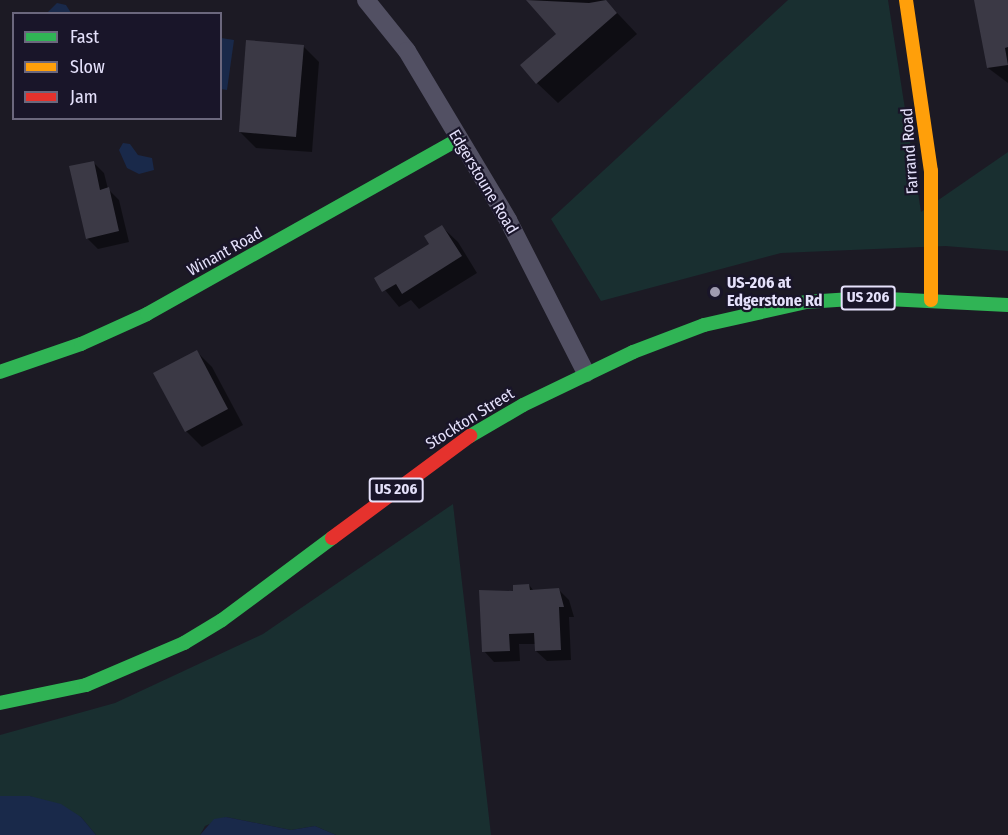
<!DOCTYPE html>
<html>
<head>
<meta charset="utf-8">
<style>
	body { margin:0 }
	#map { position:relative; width:1008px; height:835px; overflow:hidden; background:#1c1a24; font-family:"Fira Sans Condensed",sans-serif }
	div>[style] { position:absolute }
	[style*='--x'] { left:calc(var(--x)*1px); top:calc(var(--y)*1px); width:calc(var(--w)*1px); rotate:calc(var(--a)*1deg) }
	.green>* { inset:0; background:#192f30 }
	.water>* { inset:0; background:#19294a }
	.shadow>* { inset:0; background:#0007 }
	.building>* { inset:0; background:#3b3945 }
	.street>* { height:18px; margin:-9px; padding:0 9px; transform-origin:9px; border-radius:9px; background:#525063 }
	.fast>* { height:14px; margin:-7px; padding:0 7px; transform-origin:7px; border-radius:7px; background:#30b455 }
	.slow>* { height:14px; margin:-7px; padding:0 7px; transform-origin:7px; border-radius:7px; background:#ff9f0a }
	.jam>* { height:14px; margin:-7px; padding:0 7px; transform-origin:7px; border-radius:7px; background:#e5322d }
	.dots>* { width:16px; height:16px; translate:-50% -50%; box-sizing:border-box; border:3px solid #191529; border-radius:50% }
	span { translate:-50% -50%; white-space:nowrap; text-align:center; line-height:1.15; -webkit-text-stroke:4.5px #191529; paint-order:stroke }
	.shield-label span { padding:2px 4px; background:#191529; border:2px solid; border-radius:4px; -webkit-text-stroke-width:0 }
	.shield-label { font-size:15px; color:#e5e1fb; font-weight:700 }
	.street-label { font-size:16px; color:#e5e1fb }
	.poi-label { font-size:16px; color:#e5e1fb; font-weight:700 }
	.left { translate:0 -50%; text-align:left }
	.legend { position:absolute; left:12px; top:12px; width:210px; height:108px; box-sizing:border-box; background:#191529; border:2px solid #6b677d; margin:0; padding:8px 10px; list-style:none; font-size:18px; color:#e5e1fb }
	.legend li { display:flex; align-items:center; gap:12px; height:30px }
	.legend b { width:30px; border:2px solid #6b677d }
</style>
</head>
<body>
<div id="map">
	<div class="green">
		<i style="clip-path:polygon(788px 0,888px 0,921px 212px,1008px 152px,1008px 251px,945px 246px,781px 253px,601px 301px,551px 219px)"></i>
		<i style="clip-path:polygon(453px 504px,491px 835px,336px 835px,315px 826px,291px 830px,226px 817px,205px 826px,200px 835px,96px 835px,81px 817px,30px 796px,0 796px,0 735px,115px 703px,263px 634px)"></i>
	</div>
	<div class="water">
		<i style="clip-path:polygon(57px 3px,66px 5px,71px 13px,47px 13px)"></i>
		<i style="clip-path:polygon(221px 38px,234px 40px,227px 90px,221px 89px)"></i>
		<i style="clip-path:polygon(123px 143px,130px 144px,138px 155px,152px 158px,154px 170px,139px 174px,127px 168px,119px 150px)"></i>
		<i style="clip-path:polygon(0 796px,30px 796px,61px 804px,81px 817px,96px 835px,0 835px)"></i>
		<i style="clip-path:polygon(226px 817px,291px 830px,315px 826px,336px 835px,200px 835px,214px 819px)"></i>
	</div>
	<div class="shadow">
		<i style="clip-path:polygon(528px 0,605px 0,637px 34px,558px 103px,537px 83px,558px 34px)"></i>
		<i style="clip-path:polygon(976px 0,1008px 0,1008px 83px,988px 68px)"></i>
		<i style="clip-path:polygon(303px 46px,319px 62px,312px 152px,256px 148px,240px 132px)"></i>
		<i style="clip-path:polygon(93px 162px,104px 173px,108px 189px,119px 200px,129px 242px,98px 249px,87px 238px)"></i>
		<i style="clip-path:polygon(442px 227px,458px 242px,477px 273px,419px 309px,411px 300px,399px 307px,376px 279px,431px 244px)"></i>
		<i style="clip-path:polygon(196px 351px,212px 367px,243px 425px,202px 447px,186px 431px)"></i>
		<i style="clip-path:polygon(529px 585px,534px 591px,559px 590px,569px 600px,574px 617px,569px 617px,571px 660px,547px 661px,536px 651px,536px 644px,519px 644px,520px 661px,494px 662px,484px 651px,515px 592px)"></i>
	</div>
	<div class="building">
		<i style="clip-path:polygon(526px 0,589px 3px,606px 0,617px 13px,536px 84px,520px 65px,556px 34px)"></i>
		<i style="clip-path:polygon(974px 0,1008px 0,1008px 47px,1005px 48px,1008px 65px,987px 68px)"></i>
		<i style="clip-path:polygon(246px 40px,304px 45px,296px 137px,239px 132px)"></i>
		<i style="clip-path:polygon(94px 161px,100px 190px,109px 187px,119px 231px,86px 239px,69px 166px)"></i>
		<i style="clip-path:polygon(442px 225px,462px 256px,402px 294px,396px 284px,382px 292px,374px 278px,429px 244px,424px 236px)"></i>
		<i style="clip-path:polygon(197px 350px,228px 409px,185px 432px,153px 373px)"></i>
		<i style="clip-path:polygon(529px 584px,530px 590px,559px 588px,564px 607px,559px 607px,561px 650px,535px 651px,534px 633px,509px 634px,510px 651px,482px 652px,479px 590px,513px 591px,513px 585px)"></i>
	</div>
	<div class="street">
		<i style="--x:366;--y:0;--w:65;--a:51.2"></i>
		<i style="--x:407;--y:51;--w:197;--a:59.1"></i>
		<i style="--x:508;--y:220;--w:172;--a:63"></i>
	</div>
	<div class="fast">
		<i style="--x:0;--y:372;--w:86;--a:-19.1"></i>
		<i style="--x:81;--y:344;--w:72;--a:-24.4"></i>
		<i style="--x:147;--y:314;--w:355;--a:-29.3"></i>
		<i style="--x:470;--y:436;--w:61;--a:-30.3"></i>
		<i style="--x:523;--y:405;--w:122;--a:-25.7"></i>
		<i style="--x:633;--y:352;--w:76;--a:-20.8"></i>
		<i style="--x:704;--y:325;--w:105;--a:-12.7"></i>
		<i style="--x:806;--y:302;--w:61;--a:-3.8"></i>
		<i style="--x:867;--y:298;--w:141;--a:2.8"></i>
		<i style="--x:0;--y:703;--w:88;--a:-11.8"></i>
		<i style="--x:86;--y:685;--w:107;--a:-23.2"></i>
		<i style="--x:184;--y:643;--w:44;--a:-31.2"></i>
		<i style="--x:222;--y:620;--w:137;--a:-36.7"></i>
	</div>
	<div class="slow">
		<i style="--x:906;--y:0;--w:173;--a:81.7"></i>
		<i style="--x:931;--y:171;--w:129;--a:90"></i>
	</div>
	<div class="jam">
		<i style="--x:332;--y:538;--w:172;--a:-36.5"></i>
	</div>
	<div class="dots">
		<i style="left:715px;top:292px;background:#9f9bb0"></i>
	</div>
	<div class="shield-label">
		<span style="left:868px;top:298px">US 206</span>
		<span style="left:396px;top:490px">US 206</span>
	</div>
	<div class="street-label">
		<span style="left:910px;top:151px;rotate:-94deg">Farrand Road</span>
		<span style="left:483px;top:182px;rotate:59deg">Edgerstoune Road</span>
		<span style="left:225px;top:252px;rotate:-29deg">Winant Road</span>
		<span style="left:470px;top:419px;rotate:-32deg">Stockton Street</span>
	</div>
	<div class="poi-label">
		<span class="left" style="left:727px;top:292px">US-206 at<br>Edgerstone Rd</span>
	</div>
	<ul class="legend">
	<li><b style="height:8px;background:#30b455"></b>Fast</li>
	<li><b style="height:8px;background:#ff9f0a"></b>Slow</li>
	<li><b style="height:8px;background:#e5322d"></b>Jam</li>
	</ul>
</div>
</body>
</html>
